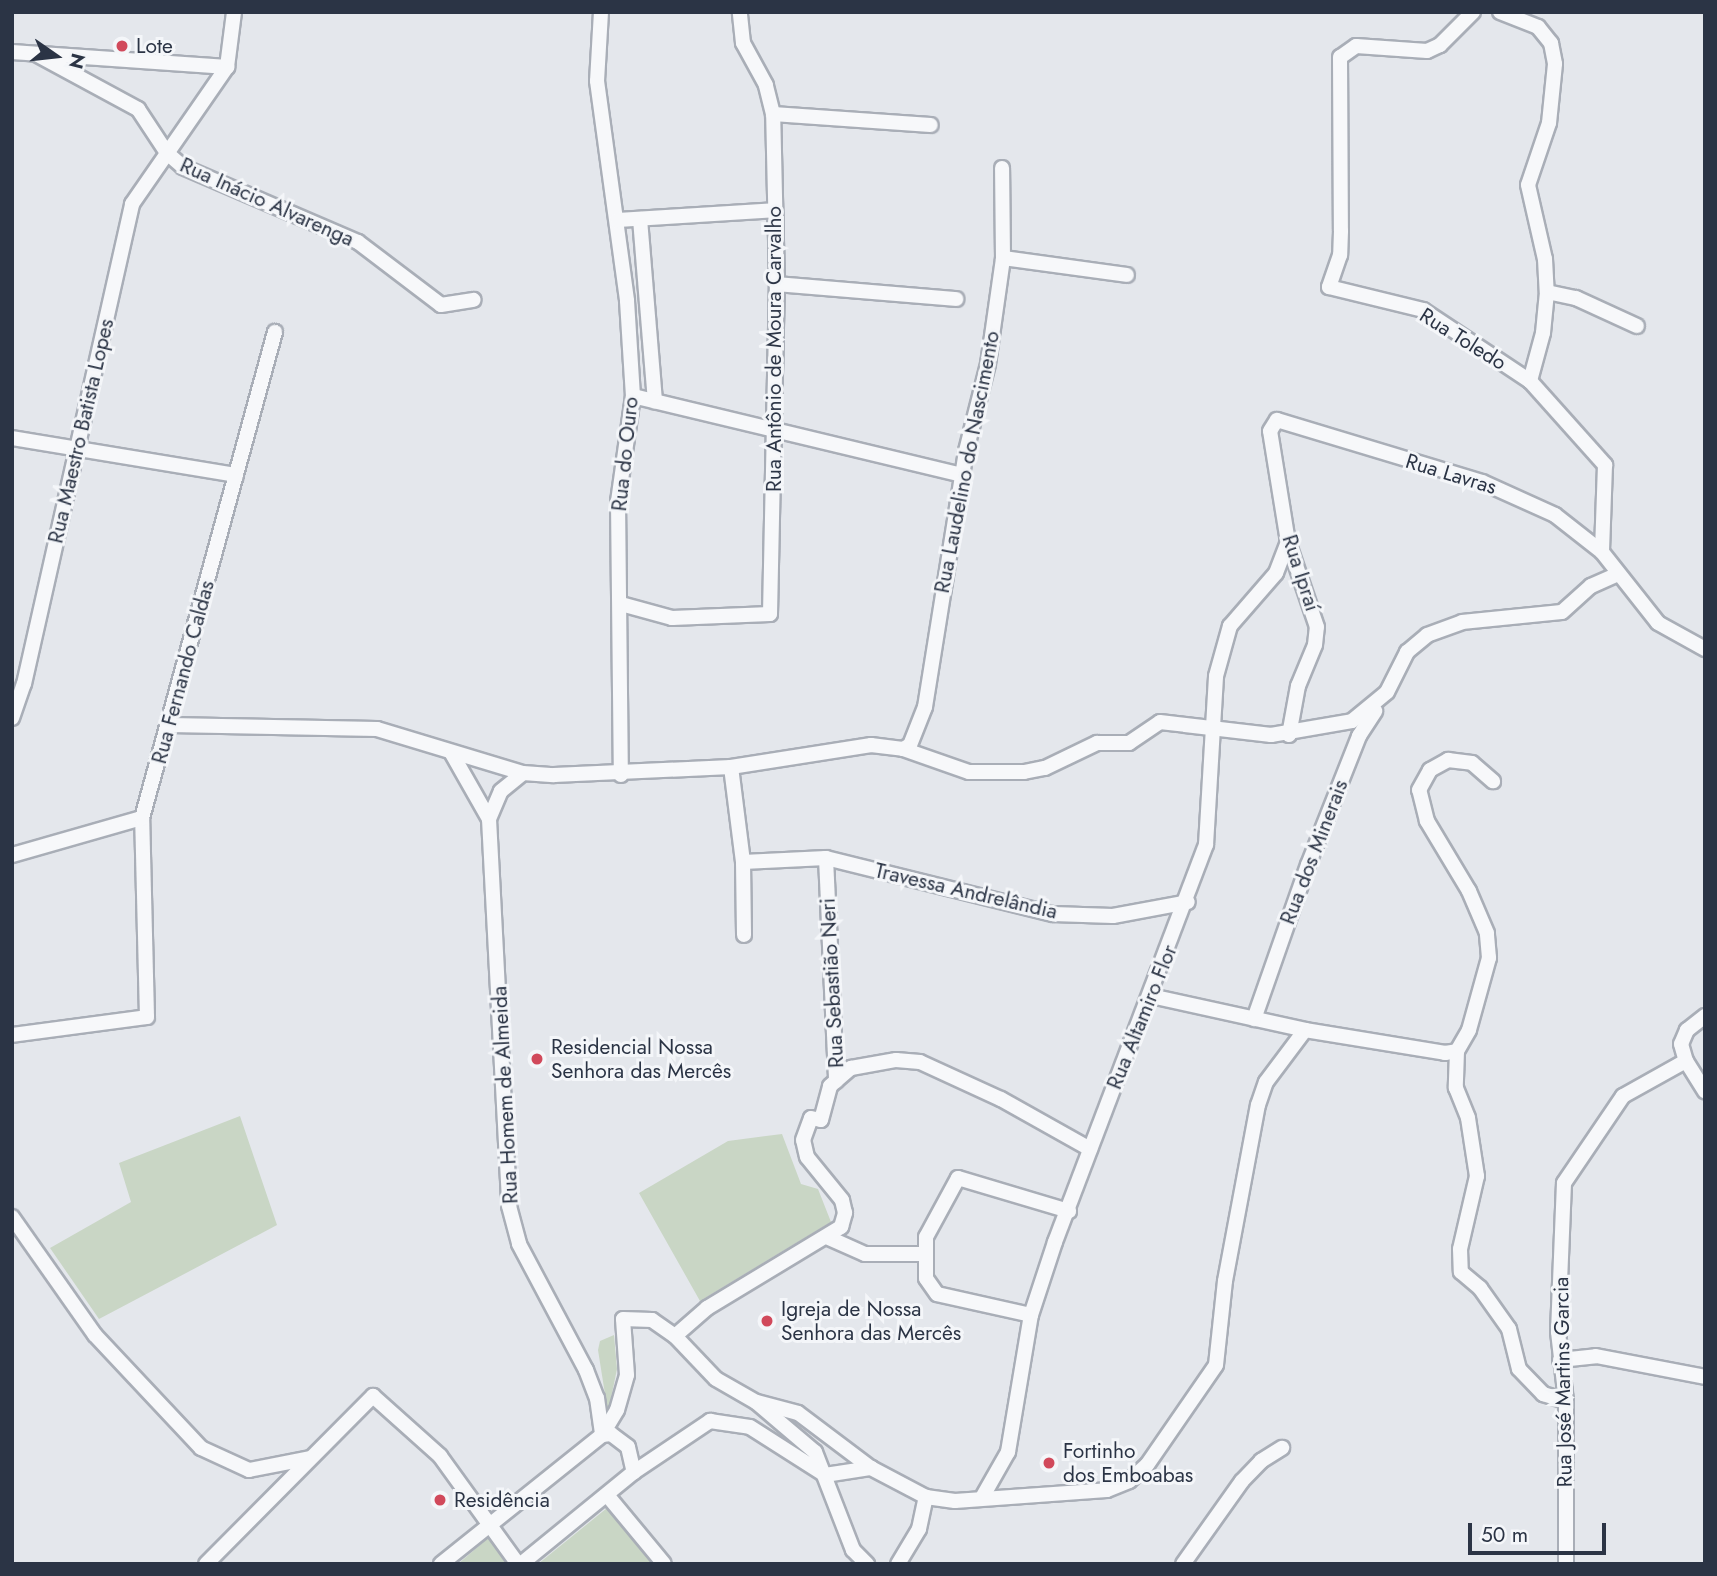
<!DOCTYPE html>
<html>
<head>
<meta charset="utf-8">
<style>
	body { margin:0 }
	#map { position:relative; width:1717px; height:1576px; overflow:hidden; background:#e4e7ec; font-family:Jost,sans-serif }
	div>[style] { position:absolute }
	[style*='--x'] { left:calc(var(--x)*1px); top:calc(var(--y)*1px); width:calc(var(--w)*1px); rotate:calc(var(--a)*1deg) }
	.green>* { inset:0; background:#c9d6c5 }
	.roads { filter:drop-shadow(2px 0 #a9aeb7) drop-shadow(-2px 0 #a9aeb7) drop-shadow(0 2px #a9aeb7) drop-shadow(0 -2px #a9aeb7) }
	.minor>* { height:14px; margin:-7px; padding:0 7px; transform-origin:7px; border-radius:7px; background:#f7f8fa }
	.dots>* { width:19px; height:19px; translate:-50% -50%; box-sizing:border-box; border:4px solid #f4f6f9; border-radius:50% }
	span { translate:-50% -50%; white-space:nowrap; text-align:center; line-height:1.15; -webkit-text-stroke:6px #f4f6f9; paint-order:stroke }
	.poi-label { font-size:21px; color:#2b3445 }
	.left { translate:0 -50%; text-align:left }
	.street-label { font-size:21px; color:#2b3445 }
	.frame { position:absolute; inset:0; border:14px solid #2b3445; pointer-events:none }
	.north { position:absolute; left:21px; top:21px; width:70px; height:70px; -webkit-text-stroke:5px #f4f6f9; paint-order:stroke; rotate:104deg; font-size:19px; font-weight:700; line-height:28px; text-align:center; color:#2b3445 }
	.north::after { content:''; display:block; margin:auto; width:24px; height:32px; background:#2b3445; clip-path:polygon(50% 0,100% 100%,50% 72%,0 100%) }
	.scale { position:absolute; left:1468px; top:1523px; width:138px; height:32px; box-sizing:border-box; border:4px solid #2b3445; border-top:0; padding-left:9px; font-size:21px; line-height:24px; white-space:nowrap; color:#2b3445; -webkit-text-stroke:5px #f4f6f9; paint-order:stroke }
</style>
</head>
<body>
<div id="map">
	<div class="green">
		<i style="clip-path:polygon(240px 1116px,277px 1225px,99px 1319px,50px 1248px,131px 1202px,119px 1163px)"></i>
		<i style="clip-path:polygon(782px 1134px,801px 1184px,818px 1189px,831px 1222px,700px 1301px,639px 1193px,728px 1141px)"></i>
		<i style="clip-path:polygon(614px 1335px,617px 1369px,608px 1413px,598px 1350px,600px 1341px)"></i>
		<i style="clip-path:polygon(607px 1508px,652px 1564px,538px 1564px)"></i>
		<i style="clip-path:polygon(488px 1538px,509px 1564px,458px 1564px)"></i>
	</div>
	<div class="roads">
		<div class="minor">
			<i style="--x:601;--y:12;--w:69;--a:93.3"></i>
			<i style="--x:597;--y:81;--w:222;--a:82.2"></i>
			<i style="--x:627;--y:301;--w:95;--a:86.4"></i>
			<i style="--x:633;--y:396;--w:106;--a:98.1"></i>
			<i style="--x:618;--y:501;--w:274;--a:89.4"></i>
			<i style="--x:1473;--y:12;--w:47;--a:135"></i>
			<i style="--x:1440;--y:45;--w:14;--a:155"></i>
			<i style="--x:1427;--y:51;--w:71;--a:-176"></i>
			<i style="--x:1356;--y:46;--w:19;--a:145"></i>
			<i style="--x:1340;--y:57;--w:174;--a:89.7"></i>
			<i style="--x:1341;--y:231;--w:24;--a:92"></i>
			<i style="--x:1340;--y:255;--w:34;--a:109"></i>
			<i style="--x:1329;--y:287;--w:97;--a:13.7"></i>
			<i style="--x:1423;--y:310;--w:128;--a:33.6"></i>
			<i style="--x:1530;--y:381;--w:113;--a:48.2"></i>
			<i style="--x:1605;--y:465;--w:87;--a:92"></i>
			<i style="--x:1500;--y:12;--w:41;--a:21.5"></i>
			<i style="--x:1538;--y:27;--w:21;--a:51"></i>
			<i style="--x:1551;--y:43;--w:21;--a:79"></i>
			<i style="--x:1555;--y:64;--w:59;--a:95.8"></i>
			<i style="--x:1549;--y:123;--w:65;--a:108.7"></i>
			<i style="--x:1528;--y:185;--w:76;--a:77.1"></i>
			<i style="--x:1545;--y:259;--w:33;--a:87"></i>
			<i style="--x:1547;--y:292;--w:41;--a:95.6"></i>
			<i style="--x:1543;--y:333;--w:50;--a:105.2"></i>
			<i style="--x:12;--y:52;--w:216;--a:4"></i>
			<i style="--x:38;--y:55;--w:114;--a:28.4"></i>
			<i style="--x:138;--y:109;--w:53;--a:56.6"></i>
			<i style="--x:167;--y:153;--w:21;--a:41"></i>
			<i style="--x:183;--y:167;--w:190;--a:23.2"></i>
			<i style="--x:358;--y:242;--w:104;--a:37.2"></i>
			<i style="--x:441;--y:305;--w:33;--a:-9"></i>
			<i style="--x:773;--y:114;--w:158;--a:4"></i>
			<i style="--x:640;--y:219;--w:183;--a:85.3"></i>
			<i style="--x:617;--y:220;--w:158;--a:-3.6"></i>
			<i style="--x:1003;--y:258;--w:125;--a:7.8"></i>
			<i style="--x:777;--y:284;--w:180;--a:4.8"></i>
			<i style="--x:1547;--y:292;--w:30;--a:12"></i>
			<i style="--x:1576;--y:298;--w:67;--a:24.7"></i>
			<i style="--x:633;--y:396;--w:339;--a:13.5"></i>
			<i style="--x:12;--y:438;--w:227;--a:9.4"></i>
			<i style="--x:621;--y:604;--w:53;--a:15.4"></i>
			<i style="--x:672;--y:618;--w:98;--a:-2.3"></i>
			<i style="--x:770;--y:614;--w:330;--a:-88.8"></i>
			<i style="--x:777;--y:284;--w:170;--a:-91.3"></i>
			<i style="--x:773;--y:114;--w:30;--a:-104"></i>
			<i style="--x:766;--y:85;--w:48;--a:-118.7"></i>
			<i style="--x:743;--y:43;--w:31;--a:-96"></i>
			<i style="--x:12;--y:718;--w:36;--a:-71"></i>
			<i style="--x:24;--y:684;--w:492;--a:-77.3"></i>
			<i style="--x:132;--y:204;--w:167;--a:-55.3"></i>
			<i style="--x:227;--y:67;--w:55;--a:-82.7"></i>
			<i style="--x:170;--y:725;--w:207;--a:1.1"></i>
			<i style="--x:377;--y:729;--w:152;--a:16.8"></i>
			<i style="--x:523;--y:773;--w:31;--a:4"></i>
			<i style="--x:554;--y:775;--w:177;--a:-2.6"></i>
			<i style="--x:731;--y:767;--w:142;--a:-8.9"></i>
			<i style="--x:871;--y:745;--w:32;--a:7"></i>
			<i style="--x:903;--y:749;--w:70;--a:19.2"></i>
			<i style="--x:969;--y:772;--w:55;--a:0"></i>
			<i style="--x:1024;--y:772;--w:21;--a:-11"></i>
			<i style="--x:1045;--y:768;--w:58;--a:-25.7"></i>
			<i style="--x:1097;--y:743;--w:32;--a:0"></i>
			<i style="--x:1129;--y:743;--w:37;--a:-34"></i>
			<i style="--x:1160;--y:722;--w:112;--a:6.7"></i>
			<i style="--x:1271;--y:735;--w:82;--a:-9.8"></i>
			<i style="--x:1352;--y:721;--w:45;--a:-39.6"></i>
			<i style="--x:1387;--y:692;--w:45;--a:-63.4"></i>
			<i style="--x:1407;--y:652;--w:26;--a:-40"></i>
			<i style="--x:1427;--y:635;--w:37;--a:-20"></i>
			<i style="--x:1462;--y:622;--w:100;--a:-5.7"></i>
			<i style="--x:1562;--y:612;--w:39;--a:-42"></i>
			<i style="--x:1591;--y:586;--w:30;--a:-24"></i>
			<i style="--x:1289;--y:735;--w:50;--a:-79.6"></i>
			<i style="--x:1298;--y:686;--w:44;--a:-67.5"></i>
			<i style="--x:1315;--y:645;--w:18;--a:-84"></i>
			<i style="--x:1317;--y:627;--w:90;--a:-108.8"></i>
			<i style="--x:1288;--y:542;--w:112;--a:-99.2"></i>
			<i style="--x:1270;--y:431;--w:13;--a:-58"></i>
			<i style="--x:1277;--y:420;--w:214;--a:16.8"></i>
			<i style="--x:1482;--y:482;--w:80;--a:24.3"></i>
			<i style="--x:1555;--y:515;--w:60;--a:38.2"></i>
			<i style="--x:1602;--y:552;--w:90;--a:51.7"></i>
			<i style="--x:1658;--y:623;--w:54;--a:29"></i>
			<i style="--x:903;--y:749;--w:8;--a:-30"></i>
			<i style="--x:910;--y:745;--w:41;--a:-68.5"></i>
			<i style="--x:925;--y:707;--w:259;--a:-80.9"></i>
			<i style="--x:966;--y:451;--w:90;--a:-75.8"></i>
			<i style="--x:988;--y:364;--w:107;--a:-81.9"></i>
			<i style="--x:1003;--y:258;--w:90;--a:-90.6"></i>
			<i style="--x:451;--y:752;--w:77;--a:60.4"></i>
			<i style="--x:489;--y:819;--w:30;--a:-67"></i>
			<i style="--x:501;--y:791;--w:28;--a:-39"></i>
			<i style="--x:731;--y:767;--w:96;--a:82.8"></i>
			<i style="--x:743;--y:862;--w:73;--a:89.2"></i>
			<i style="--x:489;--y:819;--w:388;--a:87"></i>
			<i style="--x:509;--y:1206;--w:39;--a:75"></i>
			<i style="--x:519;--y:1244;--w:143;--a:62"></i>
			<i style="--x:586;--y:1370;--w:30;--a:69"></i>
			<i style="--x:597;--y:1398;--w:37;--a:82"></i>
			<i style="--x:12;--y:855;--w:135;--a:-15.9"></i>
			<i style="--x:826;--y:858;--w:223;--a:87.4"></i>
			<i style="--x:743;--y:862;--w:83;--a:-2.8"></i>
			<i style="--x:826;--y:858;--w:234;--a:13.9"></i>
			<i style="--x:1053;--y:914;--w:60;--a:1.9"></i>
			<i style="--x:1113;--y:916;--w:76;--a:-10.6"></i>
			<i style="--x:1151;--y:996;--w:158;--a:12.4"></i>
			<i style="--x:1305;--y:1030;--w:142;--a:9.3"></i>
			<i style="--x:1445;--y:1053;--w:12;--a:-9"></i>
			<i style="--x:1457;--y:1051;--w:24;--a:-60"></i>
			<i style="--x:1469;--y:1030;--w:75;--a:-74.5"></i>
			<i style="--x:1489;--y:958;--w:25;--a:-95"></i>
			<i style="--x:1487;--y:933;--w:46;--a:-113.2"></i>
			<i style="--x:1469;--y:891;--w:82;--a:-121"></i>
			<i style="--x:1427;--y:821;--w:32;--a:-104"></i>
			<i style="--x:1419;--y:790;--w:23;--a:-61"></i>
			<i style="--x:1430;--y:770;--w:21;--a:-29"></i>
			<i style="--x:1448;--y:760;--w:24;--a:7"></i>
			<i style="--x:1472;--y:763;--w:28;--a:41"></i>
			<i style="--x:1705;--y:1016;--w:23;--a:142"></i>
			<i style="--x:1687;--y:1030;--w:15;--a:113"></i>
			<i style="--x:1681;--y:1044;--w:18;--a:74"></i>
			<i style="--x:1686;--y:1061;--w:36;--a:58"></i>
			<i style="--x:1254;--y:1019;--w:163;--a:-70.7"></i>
			<i style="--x:1308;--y:865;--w:139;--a:-68.4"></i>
			<i style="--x:1359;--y:736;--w:30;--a:-57"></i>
			<i style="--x:12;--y:1035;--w:136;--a:-7.6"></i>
			<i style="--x:147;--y:1017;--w:199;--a:-91.4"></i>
			<i style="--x:142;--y:818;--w:504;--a:-74.7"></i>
			<i style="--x:1457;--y:1051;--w:37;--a:92"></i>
			<i style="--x:1456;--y:1088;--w:32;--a:68"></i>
			<i style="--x:1468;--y:1118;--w:59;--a:81.2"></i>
			<i style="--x:1477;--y:1176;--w:75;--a:103.1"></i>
			<i style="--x:1460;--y:1249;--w:23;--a:88"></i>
			<i style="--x:1461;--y:1272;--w:25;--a:40"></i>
			<i style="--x:1480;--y:1288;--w:50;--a:54.7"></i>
			<i style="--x:1509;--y:1329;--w:41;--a:76"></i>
			<i style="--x:1519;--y:1369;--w:35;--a:46"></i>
			<i style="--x:1543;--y:1394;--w:24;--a:17"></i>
			<i style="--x:12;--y:1217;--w:144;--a:54.9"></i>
			<i style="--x:95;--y:1335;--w:155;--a:46.8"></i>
			<i style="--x:201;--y:1448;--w:53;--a:24.6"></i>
			<i style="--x:249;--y:1470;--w:62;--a:-11.1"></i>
			<i style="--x:829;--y:1238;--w:39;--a:24"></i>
			<i style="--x:865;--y:1254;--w:58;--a:0"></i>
			<i style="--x:1031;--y:1315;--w:96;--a:-167.4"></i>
			<i style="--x:937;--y:1294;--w:19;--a:-125"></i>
			<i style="--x:926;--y:1278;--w:41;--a:-90"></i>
			<i style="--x:926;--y:1237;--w:67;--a:-61.5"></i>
			<i style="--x:958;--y:1178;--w:116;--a:16.6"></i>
			<i style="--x:675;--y:1336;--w:59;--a:46.4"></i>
			<i style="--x:716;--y:1379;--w:46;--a:29.9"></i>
			<i style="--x:756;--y:1402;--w:77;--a:40.3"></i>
			<i style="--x:815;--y:1452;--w:105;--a:68.8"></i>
			<i style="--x:853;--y:1550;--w:20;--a:45"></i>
			<i style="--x:1560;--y:1360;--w:36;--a:-6"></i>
			<i style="--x:1596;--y:1356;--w:111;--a:10.9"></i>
			<i style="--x:757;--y:1402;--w:42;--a:15"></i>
			<i style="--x:798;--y:1413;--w:91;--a:37"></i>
			<i style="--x:602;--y:1435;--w:9;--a:-6"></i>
			<i style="--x:611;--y:1434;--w:21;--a:37"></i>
			<i style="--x:628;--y:1447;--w:26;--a:77"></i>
			<i style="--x:607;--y:1495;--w:89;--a:50.4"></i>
			<i style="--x:983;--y:1496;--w:51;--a:-60.4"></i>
			<i style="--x:1008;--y:1452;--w:139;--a:-80.5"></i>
			<i style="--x:1031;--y:1315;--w:77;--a:-71.8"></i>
			<i style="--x:1055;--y:1242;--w:425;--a:-69.2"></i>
			<i style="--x:1206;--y:845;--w:169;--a:-86.6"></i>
			<i style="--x:1216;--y:676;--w:52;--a:-74.4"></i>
			<i style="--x:1230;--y:626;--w:70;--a:-49"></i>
			<i style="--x:1276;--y:573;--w:33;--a:-69"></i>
			<i style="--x:206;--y:1564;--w:237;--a:-45.2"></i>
			<i style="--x:373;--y:1396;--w:90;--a:41.8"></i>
			<i style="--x:440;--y:1456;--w:133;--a:54.2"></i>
			<i style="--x:441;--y:1564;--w:206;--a:-38.7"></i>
			<i style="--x:602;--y:1435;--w:29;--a:-59"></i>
			<i style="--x:617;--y:1410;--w:36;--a:-74"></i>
			<i style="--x:627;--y:1375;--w:56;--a:-94.1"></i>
			<i style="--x:623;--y:1319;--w:29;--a:2"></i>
			<i style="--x:652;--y:1320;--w:28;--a:35"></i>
			<i style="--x:675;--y:1336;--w:43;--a:-41.2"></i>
			<i style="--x:707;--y:1308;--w:157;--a:-31.2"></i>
			<i style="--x:841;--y:1227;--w:15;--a:-74"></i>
			<i style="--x:845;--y:1213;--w:13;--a:-103"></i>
			<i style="--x:842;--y:1200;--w:55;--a:-129.1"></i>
			<i style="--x:807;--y:1157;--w:17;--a:-103"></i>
			<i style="--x:803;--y:1140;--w:23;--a:-70"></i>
			<i style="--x:811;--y:1118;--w:10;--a:11"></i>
			<i style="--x:821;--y:1120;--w:35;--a:-75"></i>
			<i style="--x:830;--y:1086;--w:28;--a:-41"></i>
			<i style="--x:851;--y:1068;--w:46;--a:-10.1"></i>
			<i style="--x:896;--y:1060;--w:24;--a:5"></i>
			<i style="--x:920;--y:1062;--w:89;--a:24.6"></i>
			<i style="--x:1001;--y:1099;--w:102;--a:29.3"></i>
			<i style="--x:521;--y:1564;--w:146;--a:-39.2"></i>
			<i style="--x:634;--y:1472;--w:92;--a:-33.9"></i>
			<i style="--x:710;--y:1421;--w:40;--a:8.5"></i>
			<i style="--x:750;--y:1427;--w:89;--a:32.6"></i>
			<i style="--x:825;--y:1475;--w:47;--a:-8.7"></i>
			<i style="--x:871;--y:1468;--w:62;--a:27.8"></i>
			<i style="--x:926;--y:1497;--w:29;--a:8"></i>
			<i style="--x:955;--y:1501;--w:152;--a:-4.1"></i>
			<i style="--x:1107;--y:1490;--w:24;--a:-22"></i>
			<i style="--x:1129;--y:1481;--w:24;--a:-42"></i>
			<i style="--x:1147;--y:1465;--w:121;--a:-55.4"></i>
			<i style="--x:1216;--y:1365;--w:84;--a:-83.9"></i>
			<i style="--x:1225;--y:1281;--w:179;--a:-79.4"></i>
			<i style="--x:1258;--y:1105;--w:24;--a:-71"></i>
			<i style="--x:1266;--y:1082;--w:65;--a:-53.1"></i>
			<i style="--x:898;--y:1564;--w:41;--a:-59"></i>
			<i style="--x:919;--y:1529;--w:33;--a:-78"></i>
			<i style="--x:1183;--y:1564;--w:102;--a:-54.6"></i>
			<i style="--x:1242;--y:1481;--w:28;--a:-46"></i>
			<i style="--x:1261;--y:1461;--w:25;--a:-32"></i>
			<i style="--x:1566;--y:1564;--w:163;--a:-90"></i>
			<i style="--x:1566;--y:1401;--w:69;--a:-96.6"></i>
			<i style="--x:1558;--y:1332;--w:149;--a:-87.7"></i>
			<i style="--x:1564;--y:1183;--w:105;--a:-55.9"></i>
			<i style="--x:1623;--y:1096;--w:72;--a:-29.1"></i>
		</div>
	</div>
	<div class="dots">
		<i style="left:122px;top:46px;background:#d1495b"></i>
		<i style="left:537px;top:1059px;background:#d1495b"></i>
		<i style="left:767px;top:1321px;background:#d1495b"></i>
		<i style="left:1049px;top:1463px;background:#d1495b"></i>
		<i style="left:440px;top:1500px;background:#d1495b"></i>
	</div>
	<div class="poi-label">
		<span class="left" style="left:136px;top:46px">Lote</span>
		<span class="left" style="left:551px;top:1059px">Residencial Nossa<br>Senhora das Mercês</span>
		<span class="left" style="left:781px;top:1321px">Igreja de Nossa<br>Senhora das Mercês</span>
		<span class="left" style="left:1063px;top:1463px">Fortinho<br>dos Emboabas</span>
		<span class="left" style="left:454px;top:1500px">Residência</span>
	</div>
	<div class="street-label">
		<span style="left:267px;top:202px;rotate:24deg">Rua Inácio Alvarenga</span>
		<span style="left:1463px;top:339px;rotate:32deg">Rua Toledo</span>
		<span style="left:774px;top:349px;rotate:-90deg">Rua Antônio de Moura Carvalho</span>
		<span style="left:81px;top:431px;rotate:-77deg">Rua Maestro Batista Lopes</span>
		<span style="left:625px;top:454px;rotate:-84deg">Rua do Ouro</span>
		<span style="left:967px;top:462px;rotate:-79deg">Rua Laudelino do Nascimento</span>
		<span style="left:1451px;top:474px;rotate:17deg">Rua Lavras</span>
		<span style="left:1301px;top:573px;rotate:72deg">Rua Ipraí</span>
		<span style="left:183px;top:672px;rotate:-75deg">Rua Fernando Caldas</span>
		<span style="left:1314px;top:852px;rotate:-69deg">Rua dos Minerais</span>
		<span style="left:966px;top:891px;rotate:13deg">Travessa Andrelândia</span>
		<span style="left:832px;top:983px;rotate:-93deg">Rua Sebastião Neri</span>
		<span style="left:1142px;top:1017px;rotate:-68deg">Rua Altamiro Flor</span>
		<span style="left:505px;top:1095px;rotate:-93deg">Rua Homem de Almeida</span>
		<span style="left:1563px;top:1382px;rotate:-91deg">Rua José Martins Garcia</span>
	</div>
	<div class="frame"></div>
	<div class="north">N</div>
	<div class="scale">50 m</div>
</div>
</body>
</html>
